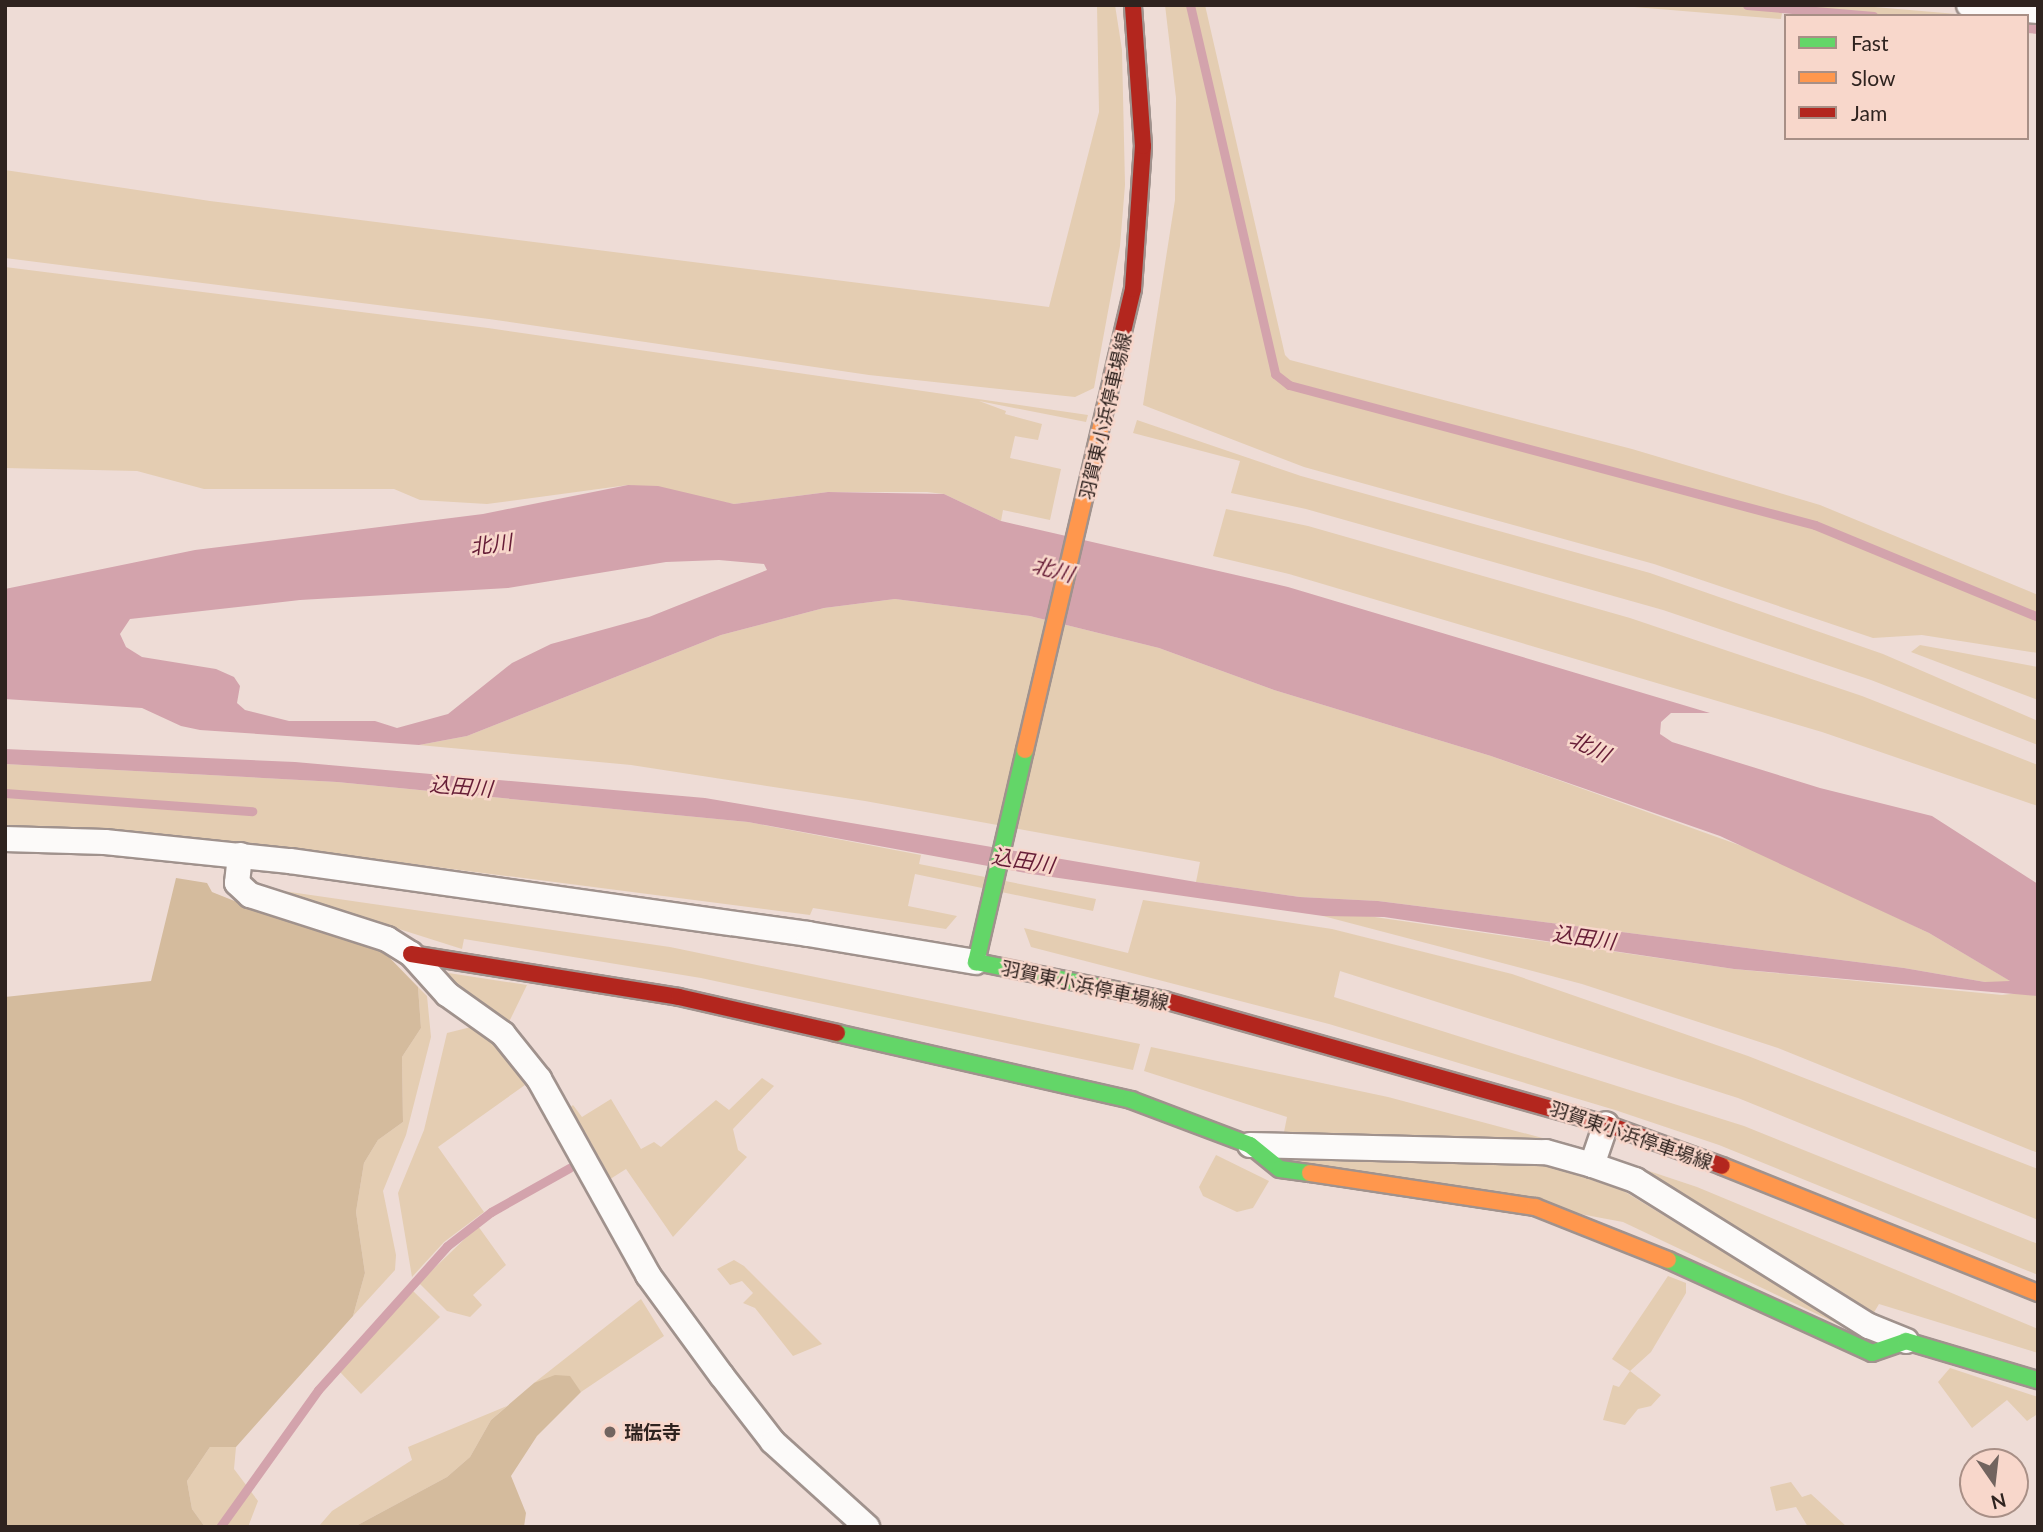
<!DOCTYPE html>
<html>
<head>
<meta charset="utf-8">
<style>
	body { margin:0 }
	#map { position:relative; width:2043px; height:1532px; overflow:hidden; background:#eedcd6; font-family:Lato,"Noto Sans JP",sans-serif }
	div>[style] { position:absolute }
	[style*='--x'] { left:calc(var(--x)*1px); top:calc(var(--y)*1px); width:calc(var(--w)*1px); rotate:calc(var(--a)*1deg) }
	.green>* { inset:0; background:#e4cdb2 }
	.forest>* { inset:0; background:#d4bb9d }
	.water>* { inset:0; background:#d3a3ac }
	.stream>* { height:9px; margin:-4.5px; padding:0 4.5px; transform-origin:4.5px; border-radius:4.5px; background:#d3a3ac }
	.roads { filter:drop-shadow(2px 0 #a0928d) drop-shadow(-2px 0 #a0928d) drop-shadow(0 2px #a0928d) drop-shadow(0 -2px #a0928d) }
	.street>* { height:24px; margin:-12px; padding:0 12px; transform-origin:12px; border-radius:12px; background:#fcfaf9 }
	.fast>* { height:16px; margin:-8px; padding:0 8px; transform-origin:8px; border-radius:8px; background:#63d668 }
	.slow>* { height:16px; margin:-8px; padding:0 8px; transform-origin:8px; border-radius:8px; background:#ff974d }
	.jam>* { height:16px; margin:-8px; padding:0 8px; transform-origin:8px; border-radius:8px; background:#b3261e }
	.dots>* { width:19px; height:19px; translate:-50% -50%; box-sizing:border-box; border:4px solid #f8d7cb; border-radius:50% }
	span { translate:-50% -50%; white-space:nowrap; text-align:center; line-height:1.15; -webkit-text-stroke:5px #f8d7cb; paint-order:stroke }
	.street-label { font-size:19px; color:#2f231f }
	.poi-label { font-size:19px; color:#2f231f; font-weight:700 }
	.left { translate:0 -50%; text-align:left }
	.water-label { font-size:21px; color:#661d36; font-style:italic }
	.frame { position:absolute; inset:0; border:7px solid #2f231f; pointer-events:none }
	.legend { position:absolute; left:1784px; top:14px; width:245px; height:126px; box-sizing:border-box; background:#f8d7cb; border:2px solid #a88f86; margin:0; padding:9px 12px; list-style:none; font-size:21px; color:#2f231f }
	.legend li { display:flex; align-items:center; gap:14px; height:35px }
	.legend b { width:35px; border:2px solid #a88f86 }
	.north { position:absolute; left:1959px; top:1448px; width:70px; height:70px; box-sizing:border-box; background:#f8d7cb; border:2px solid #a88f86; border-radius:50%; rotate:166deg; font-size:19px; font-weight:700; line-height:28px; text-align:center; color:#2f231f }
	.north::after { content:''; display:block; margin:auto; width:24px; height:32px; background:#72645f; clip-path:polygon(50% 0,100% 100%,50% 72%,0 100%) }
</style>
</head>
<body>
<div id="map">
	<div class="green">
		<i style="clip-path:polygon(1097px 5px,1115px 5px,1122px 50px,1125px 185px,1120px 246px,1094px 388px,1075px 397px,869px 375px,489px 319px,5px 258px,5px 170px,210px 201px,1049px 307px,1099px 112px)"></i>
		<i style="clip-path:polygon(1165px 5px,1205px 5px,1285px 355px,1290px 360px,1632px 449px,1820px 505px,2038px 595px,2038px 653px,1922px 635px,1873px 638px,1654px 564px,1304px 467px,1143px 405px,1175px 200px,1176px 98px)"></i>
		<i style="clip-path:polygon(1610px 5px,1851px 5px,1980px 16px,1782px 13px,1781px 19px)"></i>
		<i style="clip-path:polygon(5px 267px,488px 328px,1088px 415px,1086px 422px,979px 401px,1006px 411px,1005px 414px,1042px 424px,1038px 440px,1015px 436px,1010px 458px,1061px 469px,1050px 520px,1003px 510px,1001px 521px,944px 494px,927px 492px,828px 492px,734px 504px,628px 485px,487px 504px,420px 500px,394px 489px,204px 489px,137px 471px,5px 468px)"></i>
		<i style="clip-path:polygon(1137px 420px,1301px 476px,1650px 573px,1883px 654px,2038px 721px,2038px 745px,1871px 680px,1663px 610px,1306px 509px,1231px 493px,1240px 461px,1133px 433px)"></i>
		<i style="clip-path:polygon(1226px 509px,1308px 526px,1630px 618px,1862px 696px,2038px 765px,2038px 806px,1822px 732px,1289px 574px,1213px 556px)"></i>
		<i style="clip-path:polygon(895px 599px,1030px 616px,1159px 648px,1274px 690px,1491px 756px,1764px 854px,1929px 933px,2012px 982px,1985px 982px,1904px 968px,1378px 901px,1300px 897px,1196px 882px,1200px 862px,865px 801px,631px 765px,419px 745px,467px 736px,721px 635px,824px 608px)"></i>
		<i style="clip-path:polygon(1920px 645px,2038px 667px,2038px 700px,1911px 652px)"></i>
		<i style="clip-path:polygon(5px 764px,337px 782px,748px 822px,921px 855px,919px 864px,1096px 899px,1093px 911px,915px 874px,908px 906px,957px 916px,946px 929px,813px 908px,810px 915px,243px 842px,5px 826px)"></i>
		<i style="clip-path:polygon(276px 890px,670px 947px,1140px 1044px,1133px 1070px,701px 978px,464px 939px,462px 949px)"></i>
		<i style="clip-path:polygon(1143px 900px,1332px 929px,1512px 974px,1748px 1056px,2038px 1169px,2038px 1220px,1738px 1098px,1340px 971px,1334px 997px,1744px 1126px,2038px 1244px,2038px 1275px,1719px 1145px,1615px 1110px,1329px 1024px,1031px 947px,1024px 928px,1128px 953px)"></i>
		<i style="clip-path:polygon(1354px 914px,1734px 969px,2002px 995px,2028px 992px,2038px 996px,2038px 1153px,1778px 1048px,1582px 984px,1323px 916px)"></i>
		<i style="clip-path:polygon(442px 972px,527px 985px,508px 1024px)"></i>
		<i style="clip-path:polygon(418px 987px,427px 996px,431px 1037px,406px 1135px,383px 1191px,396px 1255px,395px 1270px,353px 1316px,365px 1273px,356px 1212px,364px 1163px,378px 1140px,403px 1122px,402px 1057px,421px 1028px)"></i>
		<i style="clip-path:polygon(471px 1027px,494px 1039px,525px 1085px,438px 1147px,484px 1212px,444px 1242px,412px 1277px,398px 1193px,424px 1130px,447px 1033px)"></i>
		<i style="clip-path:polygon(1151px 1047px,1388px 1097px,1550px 1140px,1284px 1132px,1287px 1117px,1144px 1071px)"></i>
		<i style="clip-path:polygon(762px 1078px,774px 1086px,733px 1129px,738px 1150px,747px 1157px,673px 1237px,626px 1169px,604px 1183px,567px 1110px,573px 1105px,582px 1117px,611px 1099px,641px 1149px,654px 1142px,661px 1147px,716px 1100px,729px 1110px)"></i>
		<i style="clip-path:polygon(1216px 1155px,1269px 1181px,1253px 1208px,1237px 1212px,1203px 1196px,1199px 1187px)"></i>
		<i style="clip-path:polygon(1288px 1159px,1546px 1165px,1622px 1190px,1859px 1334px,1623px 1222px)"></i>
		<i style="clip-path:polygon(1637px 1167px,1697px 1187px,2038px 1329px,2038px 1353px,1879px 1304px,1873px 1314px)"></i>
		<i style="clip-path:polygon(478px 1226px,506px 1265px,473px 1295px,482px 1305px,470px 1317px,447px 1311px,419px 1283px)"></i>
		<i style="clip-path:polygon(734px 1260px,744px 1266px,822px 1344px,793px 1356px,755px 1308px,743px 1303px,753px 1293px,742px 1281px,730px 1285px,717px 1269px)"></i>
		<i style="clip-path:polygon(1668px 1276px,1686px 1283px,1686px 1293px,1651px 1352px,1630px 1371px,1661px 1395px,1651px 1406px,1638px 1409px,1625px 1425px,1603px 1420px,1613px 1385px,1619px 1387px,1630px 1371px,1612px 1359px)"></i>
		<i style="clip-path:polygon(413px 1291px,440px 1317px,361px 1394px,340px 1372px)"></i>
		<i style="clip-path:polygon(641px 1299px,664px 1336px,581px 1392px,575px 1387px,534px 1383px)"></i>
		<i style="clip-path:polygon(1950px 1368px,2038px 1397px,2036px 1415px,2027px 1421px,2007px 1400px,1972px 1428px,1938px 1382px)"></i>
		<i style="clip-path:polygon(507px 1406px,491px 1420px,470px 1457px,447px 1477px,354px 1527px,311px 1527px,319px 1526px,332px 1511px,412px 1460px,408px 1447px)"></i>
		<i style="clip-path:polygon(210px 1447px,236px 1447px,234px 1469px,258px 1501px,248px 1527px,205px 1527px,192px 1509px,187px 1481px)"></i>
		<i style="clip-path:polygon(1791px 1482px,1802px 1497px,1811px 1494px,1847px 1527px,1808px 1527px,1796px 1507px,1776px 1511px,1770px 1487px)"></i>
	</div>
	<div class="forest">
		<i style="clip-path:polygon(176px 878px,207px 883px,212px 892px,247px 906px,383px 951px,418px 987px,421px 1028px,402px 1057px,403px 1122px,378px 1140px,364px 1163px,356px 1212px,365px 1273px,353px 1316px,236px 1447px,210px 1447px,187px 1481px,192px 1509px,205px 1527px,5px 1527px,5px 997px,151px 981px)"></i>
		<i style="clip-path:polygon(555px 1375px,570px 1376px,581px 1392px,537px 1436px,511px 1476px,526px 1513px,524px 1527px,354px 1527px,447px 1477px,470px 1457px,491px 1420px,534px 1383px)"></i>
	</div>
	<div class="water">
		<i style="clip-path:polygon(evenodd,628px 485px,658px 486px,734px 504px,828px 492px,944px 494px,1001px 521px,1288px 587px,1710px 713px,1671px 713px,1661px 722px,1660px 734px,1672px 742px,1820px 788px,1932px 816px,2038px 884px,2038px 996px,1734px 969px,1384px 917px,1323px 916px,1031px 874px,748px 822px,337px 782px,5px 764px,5px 749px,295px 762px,705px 798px,1196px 882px,1300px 897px,1378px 901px,1904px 968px,1985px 982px,2010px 981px,1929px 933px,1720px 836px,1491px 756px,1274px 690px,1159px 648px,1030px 616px,895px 599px,824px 608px,721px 635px,467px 736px,419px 745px,200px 730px,181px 726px,142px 708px,5px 699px,5px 589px,195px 550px,483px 514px,628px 485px,719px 560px,764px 564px,767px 570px,649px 617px,551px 644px,512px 663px,448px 714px,397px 728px,375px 721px,289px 721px,245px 710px,237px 703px,240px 686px,234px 677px,216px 669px,142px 657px,126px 647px,120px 634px,130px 619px,300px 600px,508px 588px,666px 562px,719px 560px)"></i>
	</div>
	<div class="stream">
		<i style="--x:1190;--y:5;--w:379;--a:77"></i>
		<i style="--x:1275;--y:374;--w:18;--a:38"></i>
		<i style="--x:1289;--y:385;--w:544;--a:14.9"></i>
		<i style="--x:1815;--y:525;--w:241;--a:22.4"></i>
		<i style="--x:1747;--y:5;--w:127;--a:5"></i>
		<i style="--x:2027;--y:28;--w:11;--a:5"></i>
		<i style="--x:5;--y:793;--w:248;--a:4.2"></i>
		<i style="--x:220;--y:1527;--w:168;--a:-54.4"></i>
		<i style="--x:318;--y:1390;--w:193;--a:-48.1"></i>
		<i style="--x:447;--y:1246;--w:56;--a:-37.7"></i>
		<i style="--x:491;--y:1212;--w:90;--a:-29.4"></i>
	</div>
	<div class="roads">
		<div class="street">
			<i style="--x:1969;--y:5;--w:69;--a:5"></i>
			<i style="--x:5;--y:839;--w:100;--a:1.7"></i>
			<i style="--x:105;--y:842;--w:186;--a:5.9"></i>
			<i style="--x:290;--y:861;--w:523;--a:8.02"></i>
			<i style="--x:808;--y:934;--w:170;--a:9.5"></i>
			<i style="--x:240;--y:855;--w:28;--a:96"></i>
			<i style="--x:237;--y:883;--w:18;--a:43"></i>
			<i style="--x:250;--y:895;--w:144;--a:17.8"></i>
			<i style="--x:387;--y:939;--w:28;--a:32"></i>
			<i style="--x:411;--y:954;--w:54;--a:48"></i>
			<i style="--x:447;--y:994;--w:69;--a:35.5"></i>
			<i style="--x:503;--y:1034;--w:58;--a:51.3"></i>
			<i style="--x:539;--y:1079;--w:224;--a:60.9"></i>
			<i style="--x:648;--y:1275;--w:125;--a:53.8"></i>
			<i style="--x:722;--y:1376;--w:83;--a:52.3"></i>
			<i style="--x:773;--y:1442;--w:127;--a:42.1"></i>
			<i style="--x:1250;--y:1145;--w:296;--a:1.4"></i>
			<i style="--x:1546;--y:1152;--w:48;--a:15.8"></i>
			<i style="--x:1592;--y:1165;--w:43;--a:-71.1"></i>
			<i style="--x:1592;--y:1165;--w:46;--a:19.2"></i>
			<i style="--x:1635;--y:1180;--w:276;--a:32"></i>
			<i style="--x:1869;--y:1326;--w:40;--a:22"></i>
		</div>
		<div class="fast">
			<i style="--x:1025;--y:750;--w:218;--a:103"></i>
			<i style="--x:976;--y:962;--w:192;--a:11.4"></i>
			<i style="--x:837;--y:1033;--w:302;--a:12.8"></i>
			<i style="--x:1131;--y:1100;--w:127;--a:20.7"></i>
			<i style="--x:1250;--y:1145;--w:38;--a:39"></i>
			<i style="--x:1280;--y:1169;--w:30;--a:8"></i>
			<i style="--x:1668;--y:1260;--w:224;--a:24.5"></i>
			<i style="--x:1872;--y:1353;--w:36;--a:-19"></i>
			<i style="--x:1906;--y:1341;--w:138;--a:16.5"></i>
		</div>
		<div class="slow">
			<i style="--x:1025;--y:750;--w:382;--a:-76.8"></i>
			<i style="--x:1722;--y:1166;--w:341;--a:21.9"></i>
			<i style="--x:1310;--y:1173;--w:228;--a:8.6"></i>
			<i style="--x:1535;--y:1207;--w:143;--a:21.7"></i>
		</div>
		<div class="jam">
			<i style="--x:1112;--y:378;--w:91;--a:-76.7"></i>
			<i style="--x:1133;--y:289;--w:143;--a:-86"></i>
			<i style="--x:1143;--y:146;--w:141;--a:-94.1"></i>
			<i style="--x:411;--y:954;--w:271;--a:9.1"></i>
			<i style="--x:679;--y:997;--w:162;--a:12.8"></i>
			<i style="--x:1164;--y:1000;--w:459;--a:15.7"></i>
			<i style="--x:1606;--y:1124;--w:123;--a:19.9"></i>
		</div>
	</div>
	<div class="dots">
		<i style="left:610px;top:1432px;background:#72645f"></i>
	</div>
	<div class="street-label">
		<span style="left:1105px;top:416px;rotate:-77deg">羽賀東小浜停車場線</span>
		<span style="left:1085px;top:985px;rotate:12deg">羽賀東小浜停車場線</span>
		<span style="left:1631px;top:1135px;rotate:19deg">羽賀東小浜停車場線</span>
	</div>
	<div class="poi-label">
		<span class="left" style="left:624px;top:1432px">瑞伝寺</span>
	</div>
	<div class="water-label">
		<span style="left:491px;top:544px;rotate:-7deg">北川</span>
		<span style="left:1053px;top:569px;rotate:15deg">北川</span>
		<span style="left:1590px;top:746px;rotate:26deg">北川</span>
		<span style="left:461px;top:786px;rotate:5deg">込田川</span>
		<span style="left:1023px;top:860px;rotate:9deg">込田川</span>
		<span style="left:1584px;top:937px;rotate:8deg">込田川</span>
	</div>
	<div class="frame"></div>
	<ul class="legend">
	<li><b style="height:9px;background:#63d668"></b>Fast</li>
	<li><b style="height:9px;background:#ff974d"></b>Slow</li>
	<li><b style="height:9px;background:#b3261e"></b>Jam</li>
	</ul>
	<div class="north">N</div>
</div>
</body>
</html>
